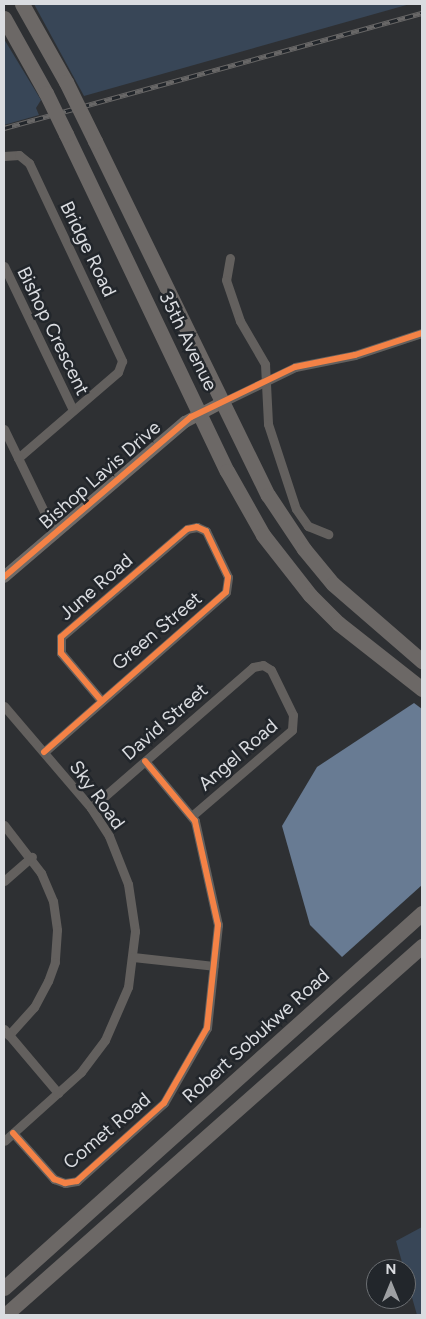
<!DOCTYPE html>
<html>
<head>
<meta charset="utf-8">
<style>
	body { margin:0 }
	#map { position:relative; width:426px; height:1319px; overflow:hidden; background:#2e3033; font-family:Figtree,sans-serif }
	div>[style] { position:absolute }
	[style*='--x'] { left:calc(var(--x)*1px); top:calc(var(--y)*1px); width:calc(var(--w)*1px); rotate:calc(var(--a)*1deg) }
	.green>* { inset:0; background:#384657 }
	.water>* { inset:0; background:#687b93 }
	.street>* { height:9px; margin:-4.5px; padding:0 4.5px; transform-origin:4.5px; border-radius:4.5px; background:#63605e }
	.secondary>* { height:12px; margin:-6px; padding:0 6px; transform-origin:6px; border-radius:6px; background:#6f6a67 }
	.primary>* { height:15px; margin:-7.5px; padding:0 7.5px; transform-origin:7.5px; border-radius:7.5px; background:#6c6866 }
	.rail>* { height:4.5px; margin-top:-2.25px; transform-origin:0; background:repeating-linear-gradient(90deg,#22262b 0 8px,#686767 0 16px); box-sizing:border-box; border-block:1px solid #686767 }
	.primary-bridge>* { height:15px; margin:-7.5px; padding:0 7.5px; transform-origin:7.5px; border-radius:7.5px; background:#6c6866 }
	.cycleway>* { height:6px; margin:-3px; padding:0 3px; transform-origin:3px; border-radius:3px; background:#f48246 }
	span { translate:-50% -50%; white-space:nowrap; text-align:center; line-height:1.15; -webkit-text-stroke:5px #22262b; paint-order:stroke }
	.street-label { font-size:19px; color:#dadce0 }
	.frame { position:absolute; inset:0; border:5px solid #dadce0; pointer-events:none }
	.north { position:absolute; left:366px; top:1259px; width:50px; height:50px; box-sizing:border-box; background:#22262b; border:1px solid #6c6f73; border-radius:50%; rotate:0deg; font-size:14px; font-weight:700; line-height:20px; text-align:center; color:#dadce0 }
	.north::after { content:''; display:block; margin:auto; width:18px; height:22px; background:#9ea0a3; clip-path:polygon(50% 0,100% 100%,50% 72%,0 100%) }
</style>
</head>
<body>
<div id="map">
	<div class="green">
		<i style="clip-path:polygon(34px 4px,410px 4px,84px 96px)"></i>
		<i style="clip-path:polygon(4px 39px,41px 100px,36px 108px,39px 115px,4px 125px)"></i>
		<i style="clip-path:polygon(422px 1227px,422px 1315px,417px 1315px,396px 1241px)"></i>
	</div>
	<div class="water">
		<i style="clip-path:polygon(414px 703px,422px 709px,422px 885px,342px 957px,310px 925px,282px 826px,317px 767px)"></i>
	</div>
	<div class="street">
		<i style="--x:4;--y:156;--w:15;--a:-4"></i>
		<i style="--x:19;--y:155;--w:13;--a:39"></i>
		<i style="--x:29;--y:163;--w:219;--a:64.8"></i>
		<i style="--x:122;--y:361;--w:12;--a:110"></i>
		<i style="--x:118;--y:372;--w:132;--a:139.3"></i>
		<i style="--x:230;--y:258;--w:22;--a:100"></i>
		<i style="--x:226;--y:280;--w:43;--a:71.1"></i>
		<i style="--x:240;--y:321;--w:50;--a:59.8"></i>
		<i style="--x:265;--y:364;--w:60;--a:87.1"></i>
		<i style="--x:268;--y:424;--w:89;--a:71.8"></i>
		<i style="--x:296;--y:509;--w:21;--a:55"></i>
		<i style="--x:308;--y:526;--w:22;--a:22"></i>
		<i style="--x:4;--y:266;--w:160;--a:64.4"></i>
		<i style="--x:221;--y:403;--w:82;--a:-25.9"></i>
		<i style="--x:295;--y:367;--w:61;--a:-11.3"></i>
		<i style="--x:355;--y:355;--w:71;--a:-18.2"></i>
		<i style="--x:4;--y:429;--w:117;--a:64.1"></i>
		<i style="--x:4;--y:706;--w:134;--a:49.5"></i>
		<i style="--x:91;--y:808;--w:33;--a:57"></i>
		<i style="--x:109;--y:836;--w:52;--a:68.4"></i>
		<i style="--x:128;--y:884;--w:48;--a:81.5"></i>
		<i style="--x:135;--y:931;--w:56;--a:97.1"></i>
		<i style="--x:128;--y:987;--w:58;--a:113.5"></i>
		<i style="--x:105;--y:1040;--w:40;--a:127"></i>
		<i style="--x:81;--y:1072;--w:103;--a:138.1"></i>
		<i style="--x:44;--y:752;--w:242;--a:-41.3"></i>
		<i style="--x:226;--y:592;--w:15;--a:-82"></i>
		<i style="--x:228;--y:577;--w:51;--a:-115.6"></i>
		<i style="--x:206;--y:531;--w:10;--a:-156"></i>
		<i style="--x:197;--y:527;--w:10;--a:169"></i>
		<i style="--x:187;--y:529;--w:166;--a:139.4"></i>
		<i style="--x:61;--y:637;--w:16;--a:90"></i>
		<i style="--x:61;--y:653;--w:60;--a:49.7"></i>
		<i style="--x:91;--y:808;--w:215;--a:-41"></i>
		<i style="--x:253;--y:667;--w:10;--a:-11"></i>
		<i style="--x:263;--y:665;--w:9;--a:32"></i>
		<i style="--x:271;--y:670;--w:50;--a:63.9"></i>
		<i style="--x:293;--y:715;--w:15;--a:94"></i>
		<i style="--x:292;--y:730;--w:130;--a:139.4"></i>
		<i style="--x:4;--y:825;--w:61;--a:52.4"></i>
		<i style="--x:41;--y:873;--w:30;--a:67"></i>
		<i style="--x:53;--y:901;--w:29;--a:82"></i>
		<i style="--x:57;--y:930;--w:32;--a:94"></i>
		<i style="--x:55;--y:962;--w:20;--a:110"></i>
		<i style="--x:48;--y:981;--w:30;--a:118"></i>
		<i style="--x:34;--y:1007;--w:38;--a:132"></i>
		<i style="--x:4;--y:881;--w:37;--a:-41"></i>
		<i style="--x:133;--y:957;--w:81;--a:6.3"></i>
		<i style="--x:4;--y:1029;--w:84;--a:49.8"></i>
		<i style="--x:13;--y:1133;--w:62;--a:48.3"></i>
		<i style="--x:54;--y:1179;--w:12;--a:20"></i>
		<i style="--x:65;--y:1183;--w:12;--a:-9"></i>
		<i style="--x:77;--y:1181;--w:117;--a:-41.9"></i>
		<i style="--x:164;--y:1103;--w:86;--a:-60.2"></i>
		<i style="--x:207;--y:1028;--w:104;--a:-83.9"></i>
		<i style="--x:218;--y:925;--w:107;--a:-102.5"></i>
		<i style="--x:195;--y:821;--w:78;--a:-129.8"></i>
	</div>
	<div class="secondary">
		<i style="--x:4;--y:577;--w:238;--a:-40.6"></i>
		<i style="--x:185;--y:422;--w:41;--a:-27.8"></i>
	</div>
	<div class="primary">
		<i style="--x:22;--y:4;--w:90;--a:60.6"></i>
		<i style="--x:4;--y:18;--w:86;--a:60.8"></i>
		<i style="--x:66;--y:134;--w:373;--a:64.5"></i>
		<i style="--x:227;--y:471;--w:73;--a:60.6"></i>
		<i style="--x:263;--y:535;--w:76;--a:51.9"></i>
		<i style="--x:310;--y:595;--w:40;--a:45"></i>
		<i style="--x:338;--y:623;--w:107;--a:38.2"></i>
		<i style="--x:95;--y:141;--w:394;--a:64"></i>
		<i style="--x:268;--y:495;--w:65;--a:56.3"></i>
		<i style="--x:304;--y:549;--w:45;--a:50.4"></i>
		<i style="--x:333;--y:584;--w:118;--a:40.9"></i>
		<i style="--x:4;--y:1288;--w:562;--a:-41.9"></i>
		<i style="--x:5;--y:1315;--w:557;--a:-41.51"></i>
	</div>
	<div class="rail">
		<i style="--x:4;--y:128;--w:434;--a:-15.4"></i>
	</div>
	<div class="primary-bridge">
		<i style="--x:66;--y:82;--w:66;--a:63.8"></i>
		<i style="--x:46;--y:93;--w:46;--a:64"></i>
	</div>
	<div class="cycleway">
		<i style="--x:4;--y:577;--w:246;--a:-40.6"></i>
		<i style="--x:191;--y:417;--w:115;--a:-25.7"></i>
		<i style="--x:295;--y:367;--w:61;--a:-11.3"></i>
		<i style="--x:355;--y:355;--w:71;--a:-18.2"></i>
		<i style="--x:44;--y:752;--w:242;--a:-41.3"></i>
		<i style="--x:226;--y:592;--w:15;--a:-82"></i>
		<i style="--x:228;--y:577;--w:51;--a:-115.6"></i>
		<i style="--x:206;--y:531;--w:10;--a:-156"></i>
		<i style="--x:197;--y:527;--w:10;--a:169"></i>
		<i style="--x:187;--y:529;--w:166;--a:139.4"></i>
		<i style="--x:61;--y:637;--w:16;--a:90"></i>
		<i style="--x:61;--y:653;--w:60;--a:49.7"></i>
		<i style="--x:13;--y:1133;--w:62;--a:48.3"></i>
		<i style="--x:54;--y:1179;--w:12;--a:20"></i>
		<i style="--x:65;--y:1183;--w:12;--a:-9"></i>
		<i style="--x:77;--y:1181;--w:117;--a:-41.9"></i>
		<i style="--x:164;--y:1103;--w:86;--a:-60.2"></i>
		<i style="--x:207;--y:1028;--w:104;--a:-83.9"></i>
		<i style="--x:218;--y:925;--w:107;--a:-102.5"></i>
		<i style="--x:195;--y:821;--w:78;--a:-129.8"></i>
	</div>
	<div class="street-label">
		<span style="left:88px;top:249px;rotate:64deg">Bridge Road</span>
		<span style="left:53px;top:331px;rotate:64deg">Bishop Crescent</span>
		<span style="left:188px;top:341px;rotate:64deg">35th Avenue</span>
		<span style="left:100px;top:475px;rotate:-41deg">Bishop Lavis Drive</span>
		<span style="left:96px;top:587px;rotate:-41deg">June Road</span>
		<span style="left:157px;top:631px;rotate:-40deg">Green Street</span>
		<span style="left:165px;top:722px;rotate:-41deg">David Street</span>
		<span style="left:238px;top:755px;rotate:-41deg">Angel Road</span>
		<span style="left:97px;top:795px;rotate:54deg">Sky Road</span>
		<span style="left:256px;top:1036px;rotate:-42deg">Robert Sobukwe Road</span>
		<span style="left:107px;top:1131px;rotate:-40deg">Comet Road</span>
	</div>
	<div class="frame"></div>
	<div class="north">N</div>
</div>
</body>
</html>
